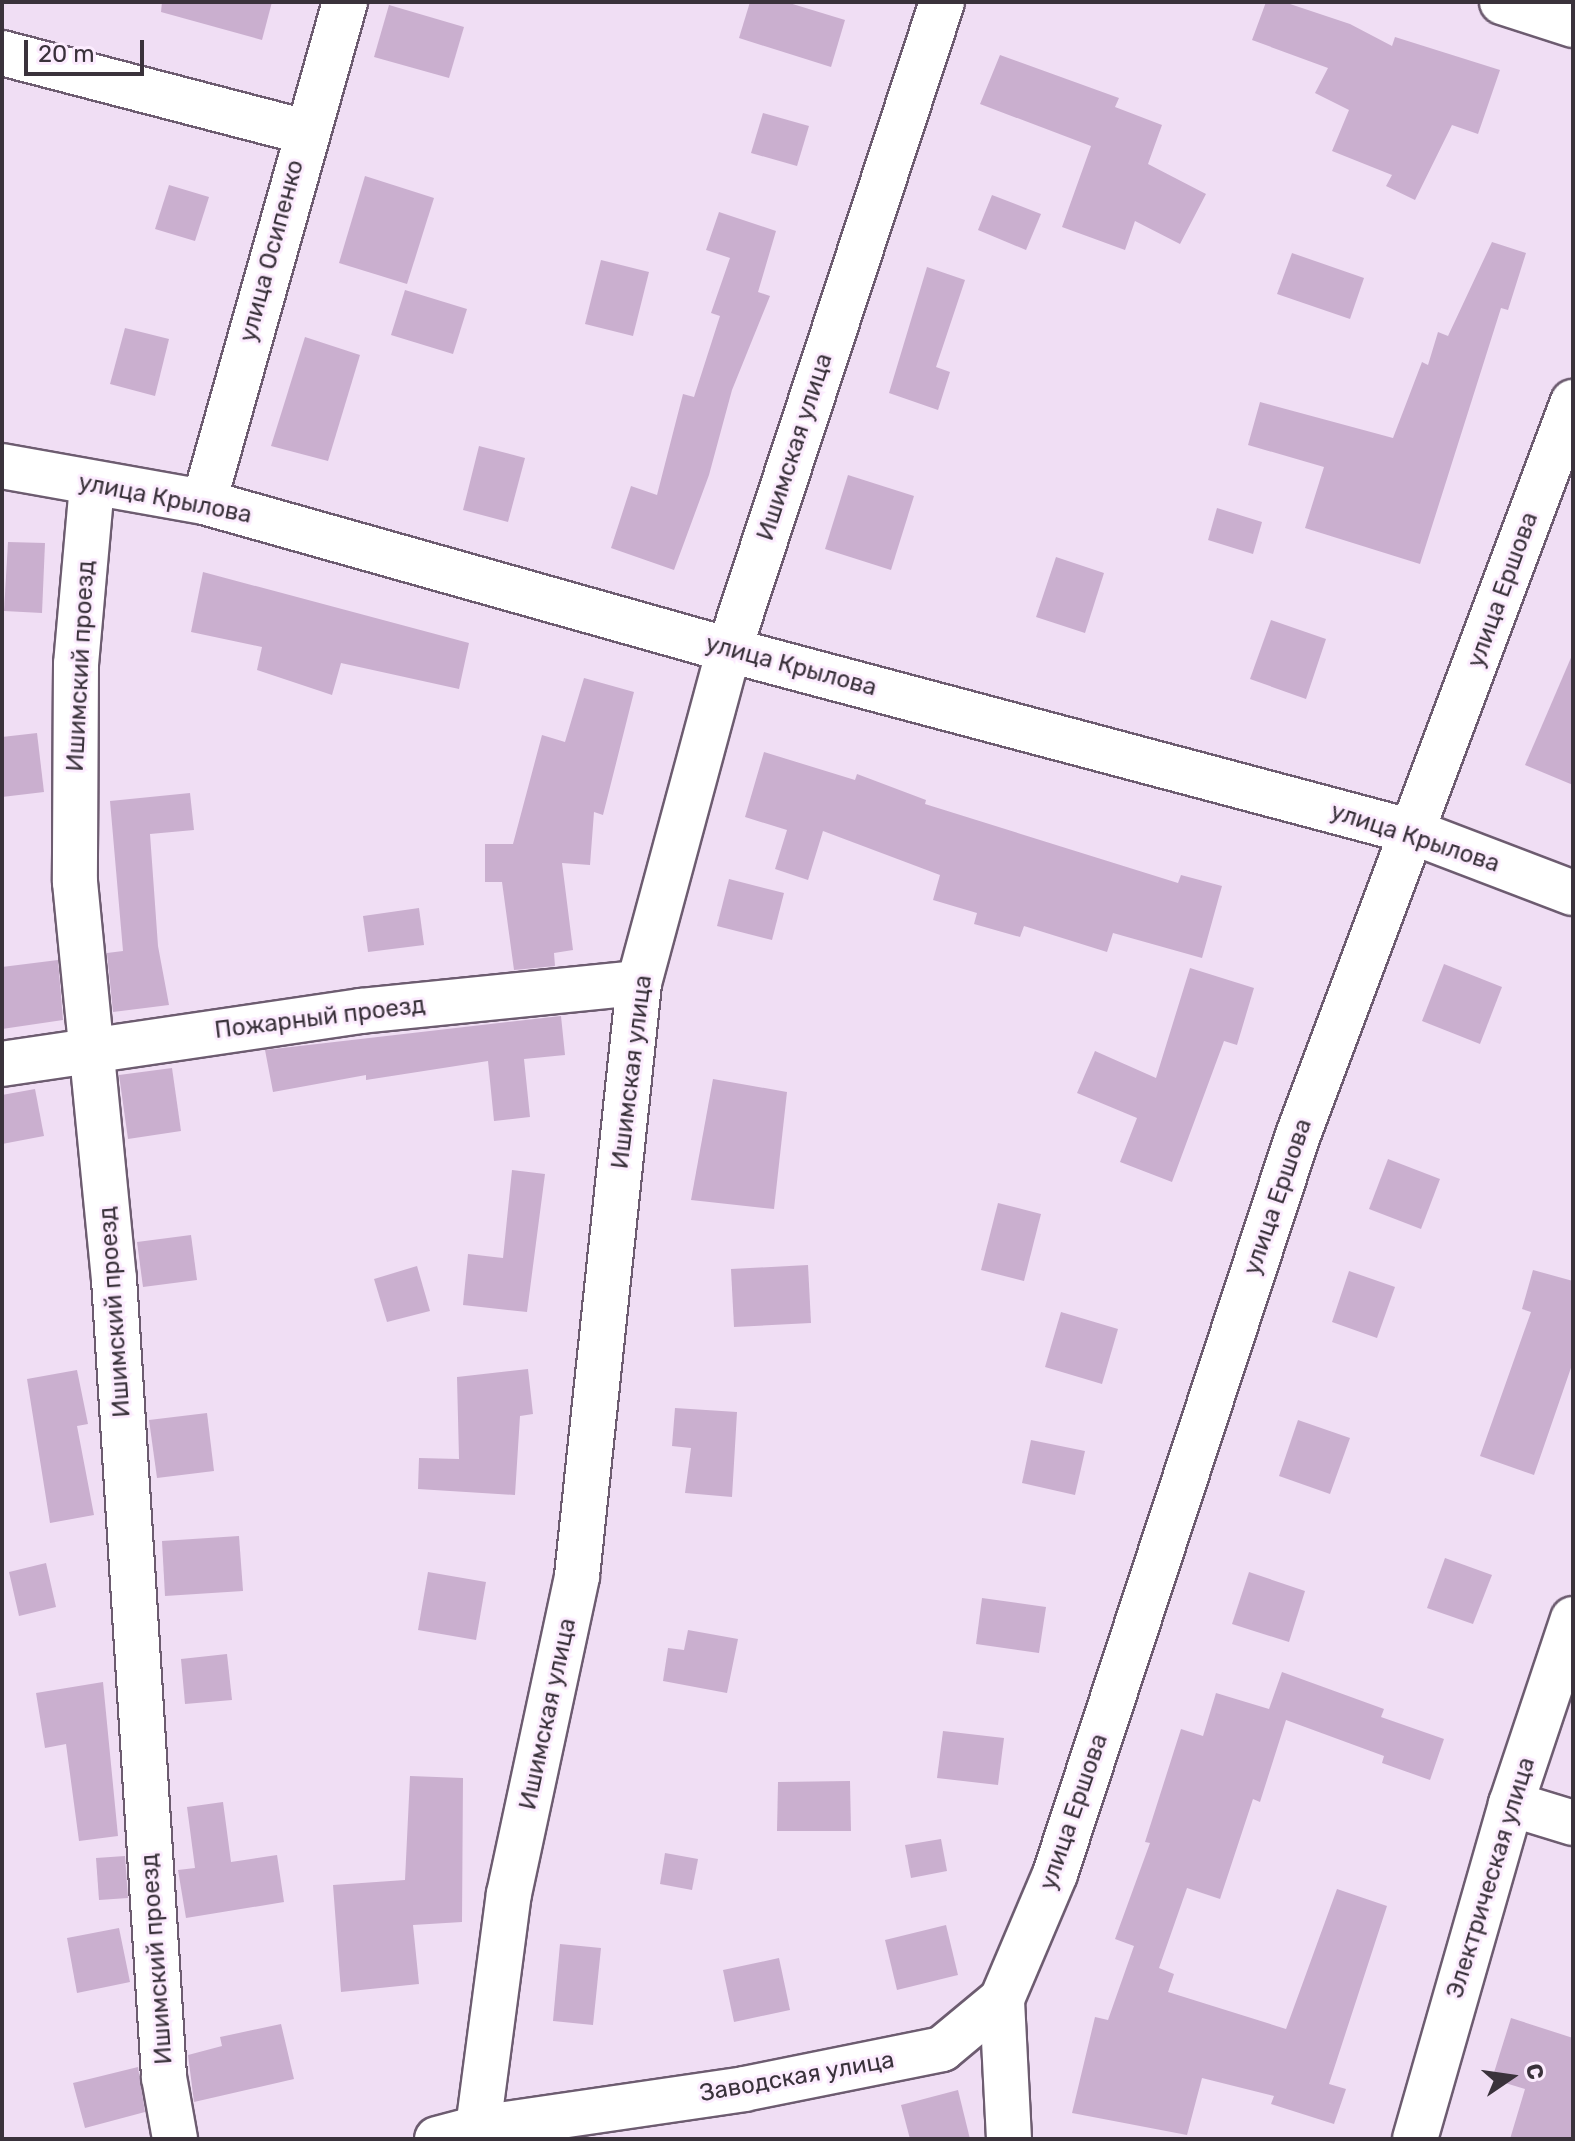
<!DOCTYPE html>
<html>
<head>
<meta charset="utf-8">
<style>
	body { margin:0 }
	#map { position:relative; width:1575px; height:2141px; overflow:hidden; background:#f0def4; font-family:Rubik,sans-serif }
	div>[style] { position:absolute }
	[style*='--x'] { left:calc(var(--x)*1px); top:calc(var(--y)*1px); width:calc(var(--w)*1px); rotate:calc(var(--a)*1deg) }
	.building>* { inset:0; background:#caafcf }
	.roads { filter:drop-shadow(2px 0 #6d5c70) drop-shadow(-2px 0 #6d5c70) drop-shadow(0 2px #6d5c70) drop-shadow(0 -2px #6d5c70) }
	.minor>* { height:44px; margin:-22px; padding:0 22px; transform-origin:22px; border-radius:22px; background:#fff }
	span { translate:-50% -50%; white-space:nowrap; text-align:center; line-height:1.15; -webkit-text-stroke:6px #fcecfe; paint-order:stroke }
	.street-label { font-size:24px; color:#3a323b }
	.frame { position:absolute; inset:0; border:4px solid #3a323b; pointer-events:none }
	.north { position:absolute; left:1471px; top:2037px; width:80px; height:80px; -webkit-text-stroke:6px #fcecfe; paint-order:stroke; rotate:77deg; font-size:22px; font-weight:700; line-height:32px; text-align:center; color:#3a323b }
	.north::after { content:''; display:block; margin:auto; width:28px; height:36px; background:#3a323b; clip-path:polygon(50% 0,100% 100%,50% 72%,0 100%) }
	.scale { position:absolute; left:24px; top:40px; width:120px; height:36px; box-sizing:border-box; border:4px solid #3a323b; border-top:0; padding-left:10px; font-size:24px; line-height:28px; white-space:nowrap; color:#3a323b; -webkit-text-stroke:6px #fcecfe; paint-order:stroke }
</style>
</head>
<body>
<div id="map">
	<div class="building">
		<i style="clip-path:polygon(162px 2px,272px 2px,262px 40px,161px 12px)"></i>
		<i style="clip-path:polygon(750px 2px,786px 2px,845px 20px,831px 67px,739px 38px)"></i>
		<i style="clip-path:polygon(1266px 2px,1284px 2px,1350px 24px,1392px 46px,1395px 37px,1500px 70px,1478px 134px,1452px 125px,1415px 200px,1386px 186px,1392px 175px,1332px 151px,1349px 110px,1315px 93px,1328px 68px,1252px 40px)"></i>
		<i style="clip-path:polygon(389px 5px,464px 27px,449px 78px,374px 57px)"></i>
		<i style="clip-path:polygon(1000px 55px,1119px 98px,1115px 107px,1162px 125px,1148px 164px,1206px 194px,1180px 244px,1135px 221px,1125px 250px,1062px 227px,1091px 146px,980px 104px)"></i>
		<i style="clip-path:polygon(763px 113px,809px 126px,797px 166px,751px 153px)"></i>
		<i style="clip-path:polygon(365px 176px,434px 198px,407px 284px,339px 263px)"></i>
		<i style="clip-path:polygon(169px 185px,209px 197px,195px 241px,155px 229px)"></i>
		<i style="clip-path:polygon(992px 195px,1041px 214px,1026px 250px,978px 230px)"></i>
		<i style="clip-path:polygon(719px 212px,776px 231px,758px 292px,770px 296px,732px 390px,709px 475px,674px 570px,611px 548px,631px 486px,657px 495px,683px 394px,694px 397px,720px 316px,711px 313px,730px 258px,706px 250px)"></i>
		<i style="clip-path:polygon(1492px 242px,1526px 253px,1508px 310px,1501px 308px,1420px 564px,1305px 528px,1324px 467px,1248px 445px,1260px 402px,1393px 438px,1422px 362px,1428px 365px,1438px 332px,1448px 336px)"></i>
		<i style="clip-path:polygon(1292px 253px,1364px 278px,1350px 319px,1277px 294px)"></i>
		<i style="clip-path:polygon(601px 260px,649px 272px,633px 336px,585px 324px)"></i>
		<i style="clip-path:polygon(927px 267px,965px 280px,936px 367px,950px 372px,938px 410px,889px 393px)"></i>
		<i style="clip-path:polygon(405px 290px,467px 309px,453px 354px,391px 335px)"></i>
		<i style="clip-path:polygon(125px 328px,169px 339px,155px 396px,110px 384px)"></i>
		<i style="clip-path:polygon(305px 337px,360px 355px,328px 461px,271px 446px)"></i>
		<i style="clip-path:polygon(479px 446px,525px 458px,508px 522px,463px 510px)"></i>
		<i style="clip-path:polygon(848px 475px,914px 496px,891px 570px,825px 549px)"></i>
		<i style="clip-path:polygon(1217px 508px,1262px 522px,1253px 554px,1208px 540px)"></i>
		<i style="clip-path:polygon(8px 542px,45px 543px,42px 613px,4px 611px)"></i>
		<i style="clip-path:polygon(1056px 557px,1104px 573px,1085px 633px,1036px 617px)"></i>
		<i style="clip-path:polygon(203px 572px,469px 643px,459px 689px,341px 663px,332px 695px,257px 670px,262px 647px,191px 632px)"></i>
		<i style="clip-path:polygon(1271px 620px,1326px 639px,1306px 699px,1250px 679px)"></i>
		<i style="clip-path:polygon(1573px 653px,1573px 785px,1525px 765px)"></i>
		<i style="clip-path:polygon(584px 678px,634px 692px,603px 815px,594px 812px,590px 865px,562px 863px,573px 950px,554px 953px,555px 966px,514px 970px,502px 882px,485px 882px,485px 844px,513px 844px,542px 735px,565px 742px)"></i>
		<i style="clip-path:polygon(37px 733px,44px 792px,2px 797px,2px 737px)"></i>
		<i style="clip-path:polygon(764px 752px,855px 780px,857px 774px,926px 800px,925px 804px,1178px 883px,1181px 875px,1222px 886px,1202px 958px,1113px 933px,1107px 952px,1024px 926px,1020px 937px,974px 924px,977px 913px,933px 900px,940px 875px,823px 831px,808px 880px,775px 869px,787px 830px,745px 817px)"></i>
		<i style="clip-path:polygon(190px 793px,194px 830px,150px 834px,158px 946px,169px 1005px,113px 1012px,107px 953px,123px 951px,110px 801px)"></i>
		<i style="clip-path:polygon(729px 879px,784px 893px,772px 940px,717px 926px)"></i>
		<i style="clip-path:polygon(419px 908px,424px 945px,368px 952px,363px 916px)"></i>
		<i style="clip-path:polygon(58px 960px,63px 1020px,2px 1029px,2px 967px)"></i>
		<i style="clip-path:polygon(1444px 964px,1502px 987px,1480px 1044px,1422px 1021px)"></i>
		<i style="clip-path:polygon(1190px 968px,1254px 988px,1237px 1045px,1224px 1041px,1172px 1182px,1120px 1162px,1137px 1118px,1077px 1093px,1095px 1051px,1156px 1078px)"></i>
		<i style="clip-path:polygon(561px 1016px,565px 1055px,524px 1059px,530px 1117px,494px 1121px,488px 1061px,366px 1080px,366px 1075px,273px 1092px,265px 1050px)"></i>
		<i style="clip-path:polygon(172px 1068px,181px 1131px,128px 1139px,119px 1075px)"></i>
		<i style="clip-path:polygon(713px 1079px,787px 1092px,774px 1209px,691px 1200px)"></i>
		<i style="clip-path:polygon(35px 1089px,44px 1136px,2px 1144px,2px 1095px)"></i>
		<i style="clip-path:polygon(1388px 1159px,1440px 1179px,1421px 1229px,1369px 1209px)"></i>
		<i style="clip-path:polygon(512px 1170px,545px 1174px,527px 1312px,463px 1305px,468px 1254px,503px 1258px)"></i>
		<i style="clip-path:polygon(998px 1203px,1041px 1214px,1024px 1281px,981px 1270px)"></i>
		<i style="clip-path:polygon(191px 1235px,197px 1280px,143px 1287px,137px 1242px)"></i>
		<i style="clip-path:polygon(808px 1265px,811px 1323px,734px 1327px,731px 1269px)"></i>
		<i style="clip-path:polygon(417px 1266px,430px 1311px,387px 1322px,374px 1279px)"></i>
		<i style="clip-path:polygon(1533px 1270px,1573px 1281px,1573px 1362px,1534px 1475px,1480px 1456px,1531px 1312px,1522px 1309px)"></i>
		<i style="clip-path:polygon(1349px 1271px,1395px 1287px,1377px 1338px,1332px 1322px)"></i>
		<i style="clip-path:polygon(1061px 1312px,1118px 1329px,1102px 1384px,1045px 1367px)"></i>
		<i style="clip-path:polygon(528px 1369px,533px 1414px,520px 1416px,515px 1495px,418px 1489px,419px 1458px,459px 1459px,457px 1377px)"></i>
		<i style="clip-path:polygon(77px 1370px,88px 1424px,77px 1426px,94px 1515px,50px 1523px,27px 1379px)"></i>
		<i style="clip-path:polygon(675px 1408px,737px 1412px,732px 1497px,685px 1493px,691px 1448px,672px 1446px)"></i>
		<i style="clip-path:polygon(207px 1413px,214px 1471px,157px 1478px,149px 1420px)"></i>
		<i style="clip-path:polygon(1298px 1420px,1350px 1438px,1330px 1494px,1279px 1476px)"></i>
		<i style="clip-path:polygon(1031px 1440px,1085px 1451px,1075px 1495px,1022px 1483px)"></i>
		<i style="clip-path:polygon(239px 1536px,243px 1591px,165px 1596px,162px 1541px)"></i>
		<i style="clip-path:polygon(1445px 1558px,1492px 1575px,1473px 1624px,1427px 1608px)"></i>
		<i style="clip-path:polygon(46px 1563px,56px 1607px,19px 1616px,9px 1572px)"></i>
		<i style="clip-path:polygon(428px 1572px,486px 1582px,476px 1640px,418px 1630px)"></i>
		<i style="clip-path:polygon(1249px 1572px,1305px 1591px,1289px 1642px,1232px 1624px)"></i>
		<i style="clip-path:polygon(982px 1598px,1046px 1607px,1039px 1653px,976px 1644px)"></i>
		<i style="clip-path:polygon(688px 1630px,738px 1639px,727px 1693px,663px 1681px,668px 1648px,684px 1650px)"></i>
		<i style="clip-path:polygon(227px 1654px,232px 1700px,185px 1704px,181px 1659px)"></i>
		<i style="clip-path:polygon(1282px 1672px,1384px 1709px,1381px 1717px,1444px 1739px,1430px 1780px,1382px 1763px,1384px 1756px,1286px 1720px,1260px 1802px,1253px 1799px,1220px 1899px,1187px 1888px,1159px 1968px,1174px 1974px,1168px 1992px,1286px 2029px,1337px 1889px,1387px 1906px,1329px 2084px,1346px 2089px,1334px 2124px,1271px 2104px,1274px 2096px,1202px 2078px,1187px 2135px,1072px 2113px,1095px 2017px,1108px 2020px,1134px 1946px,1115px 1939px,1150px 1843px,1145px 1842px,1181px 1729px,1203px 1736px,1216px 1693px,1269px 1709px)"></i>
		<i style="clip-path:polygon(103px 1682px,118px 1836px,79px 1841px,66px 1744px,45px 1748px,36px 1693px)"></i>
		<i style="clip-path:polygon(943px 1731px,1004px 1738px,998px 1785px,937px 1778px)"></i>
		<i style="clip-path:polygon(410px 1776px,463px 1778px,462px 1922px,413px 1925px,419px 1984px,341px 1992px,333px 1885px,405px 1880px)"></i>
		<i style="clip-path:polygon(850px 1781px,851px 1831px,777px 1831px,778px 1782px)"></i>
		<i style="clip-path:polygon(223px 1802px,231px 1862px,277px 1855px,284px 1902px,186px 1918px,178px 1870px,195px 1868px,187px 1807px)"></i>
		<i style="clip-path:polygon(941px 1839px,947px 1871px,911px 1878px,905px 1845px)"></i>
		<i style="clip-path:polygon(665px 1853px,698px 1859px,692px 1890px,660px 1884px)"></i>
		<i style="clip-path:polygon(125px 1856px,128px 1898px,99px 1900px,96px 1858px)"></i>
		<i style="clip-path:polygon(946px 1925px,958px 1975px,897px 1990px,885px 1940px)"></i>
		<i style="clip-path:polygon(119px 1928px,130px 1982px,77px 1993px,67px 1938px)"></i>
		<i style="clip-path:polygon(560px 1944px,601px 1948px,593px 2025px,553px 2021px)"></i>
		<i style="clip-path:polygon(779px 1958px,790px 2010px,734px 2022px,723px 1970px)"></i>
		<i style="clip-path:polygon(1511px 2018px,1573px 2038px,1573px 2139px,1510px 2139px,1525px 2089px,1492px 2079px)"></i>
		<i style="clip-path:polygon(281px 2024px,294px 2079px,194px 2102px,188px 2055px,222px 2046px,220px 2037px)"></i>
		<i style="clip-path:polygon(138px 2067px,145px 2112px,85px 2128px,73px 2083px)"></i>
		<i style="clip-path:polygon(958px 2090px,970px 2139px,910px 2139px,901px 2105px)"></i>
	</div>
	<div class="roads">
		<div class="minor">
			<i style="--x:1502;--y:2;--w:75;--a:17.9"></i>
			<i style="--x:2;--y:53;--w:313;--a:14.6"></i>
			<i style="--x:2;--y:466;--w:205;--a:10.1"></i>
			<i style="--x:204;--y:502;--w:545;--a:15.74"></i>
			<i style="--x:729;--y:650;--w:708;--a:14.9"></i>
			<i style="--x:1413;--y:832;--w:171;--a:20.9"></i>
			<i style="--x:92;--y:485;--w:180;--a:95.1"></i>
			<i style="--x:76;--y:664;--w:218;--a:90.3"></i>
			<i style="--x:75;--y:882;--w:399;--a:84.4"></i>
			<i style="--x:114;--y:1279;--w:800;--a:86.41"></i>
			<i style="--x:164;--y:2077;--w:63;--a:79.9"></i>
			<i style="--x:204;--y:502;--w:520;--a:-74.25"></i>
			<i style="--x:2;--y:1064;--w:363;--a:-8.4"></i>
			<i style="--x:361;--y:1011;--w:279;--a:-5.8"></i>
			<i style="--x:1511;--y:1804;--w:65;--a:17"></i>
			<i style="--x:478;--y:2128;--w:236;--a:-82.5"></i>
			<i style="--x:509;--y:1894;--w:325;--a:-77.9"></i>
			<i style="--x:577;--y:1576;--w:596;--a:-84.03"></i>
			<i style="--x:639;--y:983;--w:345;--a:-74.9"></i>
			<i style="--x:729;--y:650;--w:682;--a:-71.8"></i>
			<i style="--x:437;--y:2139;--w:42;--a:-15"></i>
			<i style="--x:478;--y:2128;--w:269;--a:-8.3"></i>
			<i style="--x:744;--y:2089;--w:202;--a:-11.4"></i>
			<i style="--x:942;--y:2049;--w:78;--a:-39.8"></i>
			<i style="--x:1009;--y:2139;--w:140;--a:-92.9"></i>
			<i style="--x:1002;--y:1999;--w:136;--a:-67"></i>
			<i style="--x:1055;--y:1874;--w:778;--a:-71.8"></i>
			<i style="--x:1298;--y:1135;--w:783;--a:-69.44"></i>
			<i style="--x:1415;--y:2139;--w:348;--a:-74"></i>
			<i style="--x:1511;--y:1804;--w:195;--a:-71.5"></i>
		</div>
	</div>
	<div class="street-label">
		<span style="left:272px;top:251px;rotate:-75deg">улица Осипенко</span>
		<span style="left:795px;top:447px;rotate:-72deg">Ишимская улица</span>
		<span style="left:165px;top:499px;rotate:11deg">улица Крылова</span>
		<span style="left:1503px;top:590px;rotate:-70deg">улица Ершова</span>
		<span style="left:81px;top:666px;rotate:-87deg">Ишимский проезд</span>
		<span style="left:791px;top:666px;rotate:15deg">улица Крылова</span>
		<span style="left:1415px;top:838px;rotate:18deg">улица Крылова</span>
		<span style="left:320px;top:1018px;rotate:-7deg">Пожарный проезд</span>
		<span style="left:632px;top:1072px;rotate:-83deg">Ишимская улица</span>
		<span style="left:1278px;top:1197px;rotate:-71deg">улица Ершова</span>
		<span style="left:115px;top:1312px;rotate:-94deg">Ишимский проезд</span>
		<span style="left:548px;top:1714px;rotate:-78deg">Ишимская улица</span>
		<span style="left:1074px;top:1812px;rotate:-71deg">улица Ершова</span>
		<span style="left:1491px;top:1878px;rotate:-73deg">Электрическая улица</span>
		<span style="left:157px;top:1959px;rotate:-94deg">Ишимский проезд</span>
		<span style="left:797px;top:2077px;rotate:-10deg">Заводская улица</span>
	</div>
	<div class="frame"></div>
	<div class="north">С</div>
	<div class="scale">20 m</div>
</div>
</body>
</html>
